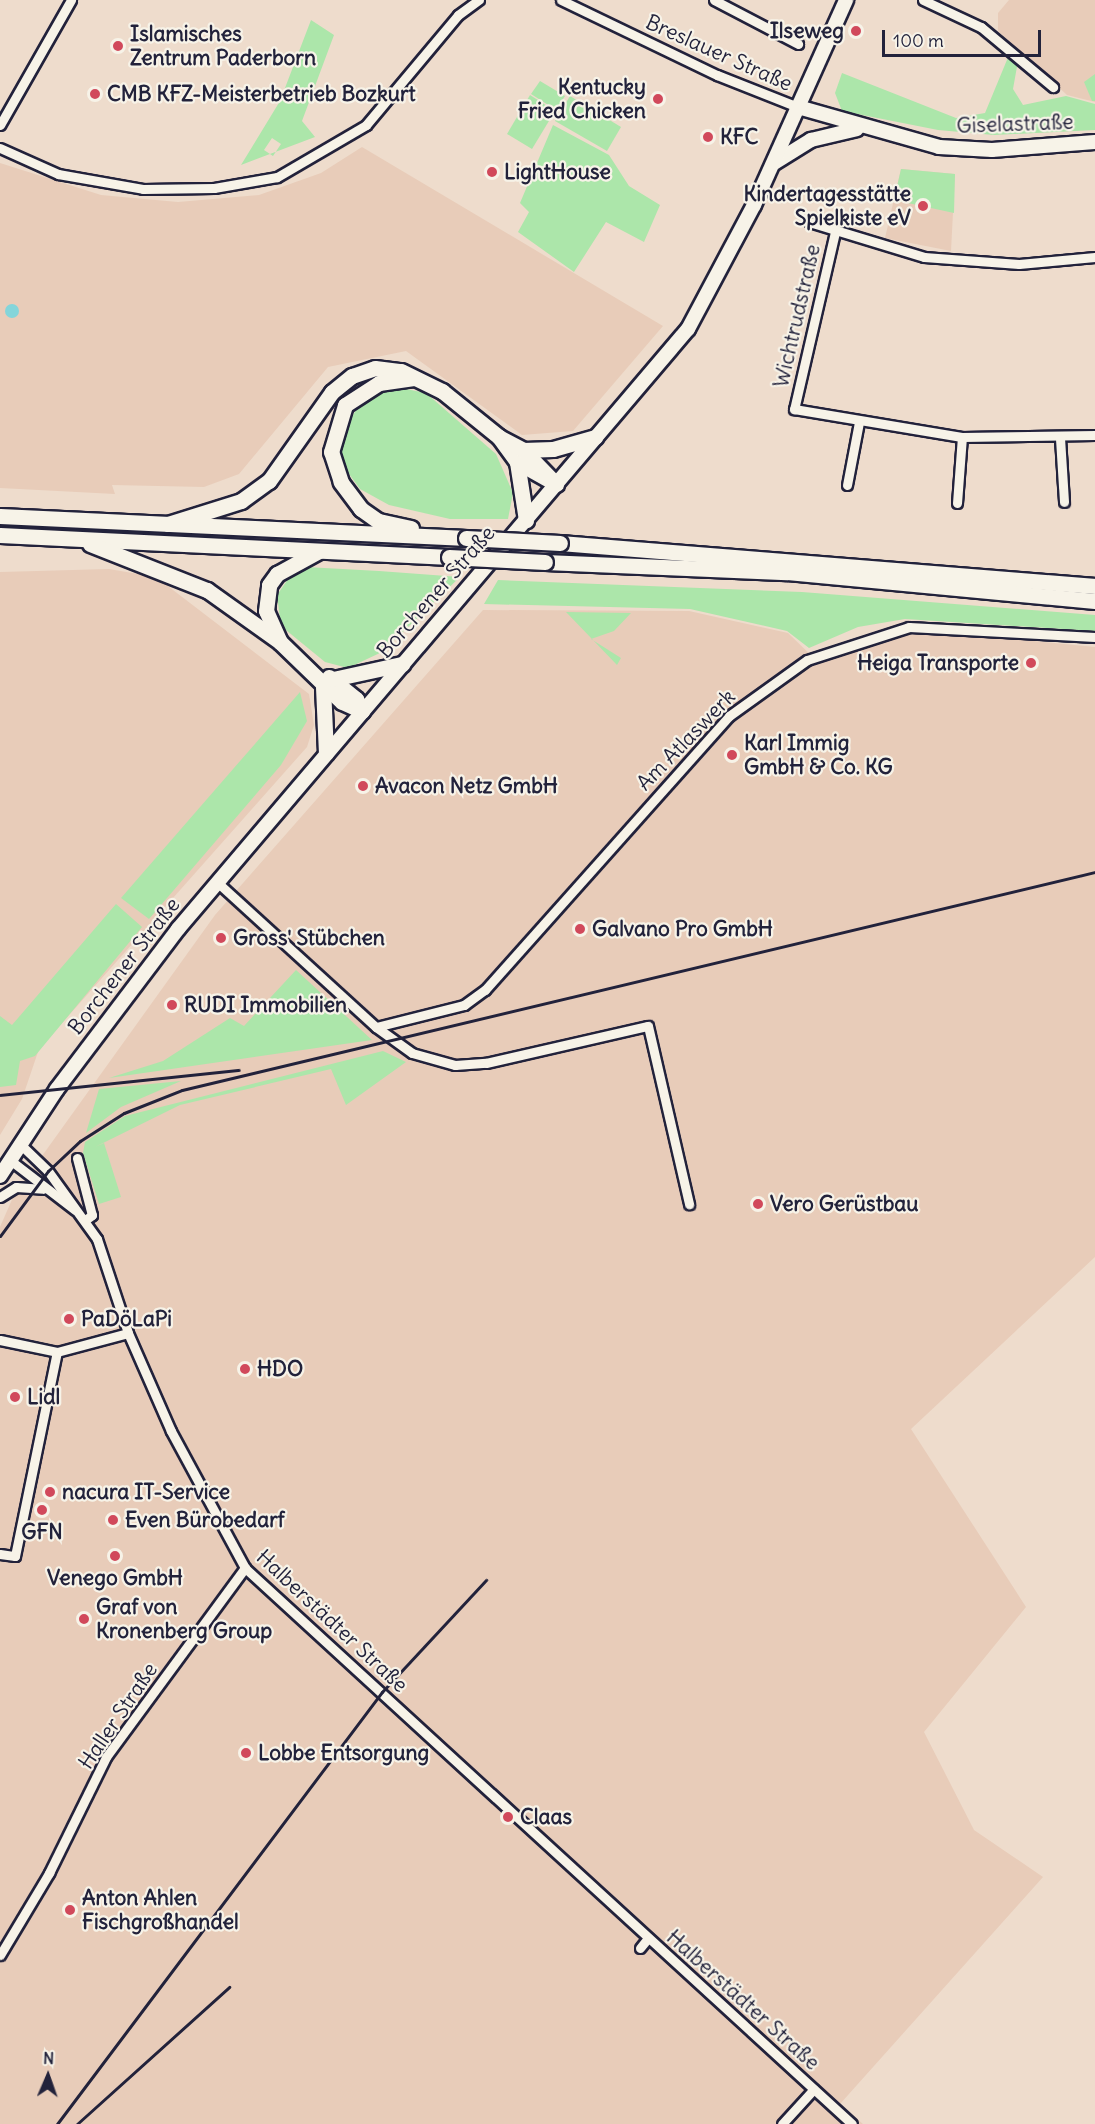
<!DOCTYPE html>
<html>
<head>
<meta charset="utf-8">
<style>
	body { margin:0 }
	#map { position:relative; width:1095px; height:2124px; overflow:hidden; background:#eedccc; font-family:Delius,sans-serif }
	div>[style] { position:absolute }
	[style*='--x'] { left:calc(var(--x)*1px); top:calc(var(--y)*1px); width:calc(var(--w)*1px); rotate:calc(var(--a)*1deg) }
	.built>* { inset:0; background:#e8ccb9 }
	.green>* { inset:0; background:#ace6aa }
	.water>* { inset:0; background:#84d5da }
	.round { border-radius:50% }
	.roads { filter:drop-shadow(2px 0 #22223b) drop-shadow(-2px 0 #22223b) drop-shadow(0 2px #22223b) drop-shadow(0 -2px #22223b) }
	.minor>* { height:9px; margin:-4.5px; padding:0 4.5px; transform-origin:4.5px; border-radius:4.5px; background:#f7f3e8 }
	.secondary>* { height:14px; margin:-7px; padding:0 7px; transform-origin:7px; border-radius:7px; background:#f7f3e8 }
	.trunk>* { height:15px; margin:-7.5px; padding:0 7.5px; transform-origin:7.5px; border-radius:7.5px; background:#f7f3e8 }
	.rail>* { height:3px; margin:-1.5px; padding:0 1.5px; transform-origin:1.5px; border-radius:1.5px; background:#22223b }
	.bridges { filter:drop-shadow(2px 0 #22223b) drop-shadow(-2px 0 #22223b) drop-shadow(0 2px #22223b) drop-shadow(0 -2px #22223b) }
	.trunk-bridge>* { height:15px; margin:-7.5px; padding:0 7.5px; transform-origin:7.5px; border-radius:7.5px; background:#f7f3e8 }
	.dots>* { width:16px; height:16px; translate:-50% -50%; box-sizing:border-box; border:3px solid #f7f3e8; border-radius:50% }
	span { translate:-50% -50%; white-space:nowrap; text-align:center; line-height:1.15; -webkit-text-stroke:4.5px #f7f3e8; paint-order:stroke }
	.poi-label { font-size:21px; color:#22223b; font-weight:700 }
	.right { translate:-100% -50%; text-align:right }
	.left { translate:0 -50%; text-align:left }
	.street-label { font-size:21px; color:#22223b }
	.north { position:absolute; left:18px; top:2046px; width:60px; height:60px; -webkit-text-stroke:4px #f7f3e8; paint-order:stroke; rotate:2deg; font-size:16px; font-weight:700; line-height:24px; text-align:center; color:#22223b }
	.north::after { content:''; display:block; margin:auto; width:21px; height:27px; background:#22223b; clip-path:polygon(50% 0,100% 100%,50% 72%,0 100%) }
	.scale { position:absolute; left:882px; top:30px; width:159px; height:27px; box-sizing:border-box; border:3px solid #22223b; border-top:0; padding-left:8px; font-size:18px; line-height:21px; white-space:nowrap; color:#22223b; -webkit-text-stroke:4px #f7f3e8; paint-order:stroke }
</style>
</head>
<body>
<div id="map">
	<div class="built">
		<i style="clip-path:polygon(1009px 0,1095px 0,1095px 102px,1067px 95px,998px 31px,998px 13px)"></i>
		<i style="clip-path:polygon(362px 147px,663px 326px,573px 431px,522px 435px,406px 351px,328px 367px,239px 474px,204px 487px,112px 485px,115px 494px,0 488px,0 163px,101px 195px,178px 202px,259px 195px,321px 173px)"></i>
		<i style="clip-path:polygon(901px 169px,955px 174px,951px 251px,885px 238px)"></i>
		<i style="clip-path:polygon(109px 569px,156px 577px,309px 694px,314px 725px,307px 747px,39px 1049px,22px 1099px,0 1135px,0 572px)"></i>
		<i style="clip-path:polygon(483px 610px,689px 611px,788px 633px,816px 660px,905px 635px,951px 633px,1095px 647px,1095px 1257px,911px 1429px,1026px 1607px,924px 1732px,974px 1830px,1043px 1877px,840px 2104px,863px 2124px,0 2124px,0 1227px,14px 1195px,215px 915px)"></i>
	</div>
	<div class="green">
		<i style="clip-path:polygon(evenodd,311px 20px,334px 35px,302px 121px,315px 137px,241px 165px,280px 101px,311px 20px,272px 138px,281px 144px,273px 156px,264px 150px,272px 138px)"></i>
		<i style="clip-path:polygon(1009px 55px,1018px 61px,1013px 89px,1023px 105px,1066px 96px,1095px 104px,1095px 130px,994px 135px,938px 130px,842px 111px,835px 93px,842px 73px,956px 118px,985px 113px)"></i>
		<i style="clip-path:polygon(1095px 74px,1095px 101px,1092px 101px,1084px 82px)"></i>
		<i style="clip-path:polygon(540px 81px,565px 96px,556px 110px,531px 94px)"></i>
		<i style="clip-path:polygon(530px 95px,555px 111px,532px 149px,507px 134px)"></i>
		<i style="clip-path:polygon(570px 96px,621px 127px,607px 151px,555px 121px)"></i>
		<i style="clip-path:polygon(553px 125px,609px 155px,629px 186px,660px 205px,644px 242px,606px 222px,574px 272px,518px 232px,529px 212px,520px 203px)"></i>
		<i style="clip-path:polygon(901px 169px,955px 174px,954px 213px,894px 200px)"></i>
		<i style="clip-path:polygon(396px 387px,426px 393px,496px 454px,513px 493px,508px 519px,450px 519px,389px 505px,360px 489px,341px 463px,338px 439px,363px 399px)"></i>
		<i style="clip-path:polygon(306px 567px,379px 571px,460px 577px,382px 652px,348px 668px,325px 662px,281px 626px,277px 595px,293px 572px)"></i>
		<i style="clip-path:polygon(498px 580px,802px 592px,1095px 615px,1095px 631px,905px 619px,858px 627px,809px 648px,787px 631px,690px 609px,484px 604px)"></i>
		<i style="clip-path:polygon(566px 612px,631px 613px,614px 631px,591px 639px,621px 658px,617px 665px)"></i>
		<i style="clip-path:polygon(300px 692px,307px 721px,281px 765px,149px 919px,121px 898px)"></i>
		<i style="clip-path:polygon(116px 904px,142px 927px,35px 1056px,20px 1061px,16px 1085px,0 1087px,0 1016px,12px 1025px)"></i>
		<i style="clip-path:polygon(296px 970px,372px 1040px,109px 1078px,163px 1061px,230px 1018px,244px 1026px)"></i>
		<i style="clip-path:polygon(383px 1051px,406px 1062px,346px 1105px,331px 1069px,180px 1105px,95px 1147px,104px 1143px,121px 1197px,99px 1204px,83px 1153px,85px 1142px,125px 1116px)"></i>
		<i style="clip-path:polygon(181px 1081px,121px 1107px,86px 1133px,99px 1089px)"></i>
	</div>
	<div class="water">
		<i class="round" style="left:5px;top:304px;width:14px;height:14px"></i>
	</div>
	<div class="roads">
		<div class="minor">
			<i style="--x:561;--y:0;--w:173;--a:25.7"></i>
			<i style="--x:717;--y:75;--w:87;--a:21.6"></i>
			<i style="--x:714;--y:0;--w:95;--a:27.6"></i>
			<i style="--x:923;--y:0;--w:64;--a:25"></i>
			<i style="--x:981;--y:27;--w:94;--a:39.8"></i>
			<i style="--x:0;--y:125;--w:144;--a:-60.4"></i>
			<i style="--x:0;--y:148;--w:64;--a:24.1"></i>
			<i style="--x:58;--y:174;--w:86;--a:10"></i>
			<i style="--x:143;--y:189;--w:71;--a:-0.8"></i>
			<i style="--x:214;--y:188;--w:64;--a:-9.9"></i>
			<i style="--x:277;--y:177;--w:103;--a:-30.3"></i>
			<i style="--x:366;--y:125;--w:143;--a:-50.1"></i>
			<i style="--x:458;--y:15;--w:26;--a:-36"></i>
			<i style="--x:809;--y:222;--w:120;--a:16.9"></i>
			<i style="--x:924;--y:257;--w:95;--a:4.2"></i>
			<i style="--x:1019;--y:264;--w:76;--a:-5.3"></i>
			<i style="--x:835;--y:232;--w:182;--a:103"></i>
			<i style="--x:794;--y:409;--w:170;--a:9.5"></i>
			<i style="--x:962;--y:437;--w:133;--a:-0.9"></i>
			<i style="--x:1060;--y:438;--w:64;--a:86.4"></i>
			<i style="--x:847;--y:485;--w:64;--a:-79.2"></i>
			<i style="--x:957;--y:503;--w:66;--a:-85.7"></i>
			<i style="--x:217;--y:882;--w:215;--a:42.4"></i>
			<i style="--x:376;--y:1027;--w:91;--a:-14"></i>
			<i style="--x:464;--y:1005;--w:26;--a:-36"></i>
			<i style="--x:485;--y:990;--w:367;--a:-48.3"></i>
			<i style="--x:729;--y:716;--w:96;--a:-35.7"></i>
			<i style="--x:807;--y:660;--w:107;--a:-17.9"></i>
			<i style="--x:909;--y:627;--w:186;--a:3.1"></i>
			<i style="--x:376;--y:1027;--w:44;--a:35.8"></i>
			<i style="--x:412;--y:1053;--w:45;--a:15.6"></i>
			<i style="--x:455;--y:1065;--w:31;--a:-4"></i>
			<i style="--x:486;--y:1063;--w:166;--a:-12.9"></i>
			<i style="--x:648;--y:1026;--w:183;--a:77"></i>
			<i style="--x:19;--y:1143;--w:40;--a:44"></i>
			<i style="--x:48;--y:1171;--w:84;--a:54.2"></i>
			<i style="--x:97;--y:1239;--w:99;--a:71.7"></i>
			<i style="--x:128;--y:1333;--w:107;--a:66.3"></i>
			<i style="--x:171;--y:1431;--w:156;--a:61.6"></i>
			<i style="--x:245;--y:1568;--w:823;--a:42.49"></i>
			<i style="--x:77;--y:1158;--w:59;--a:75.3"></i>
			<i style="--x:92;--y:1215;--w:9;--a:144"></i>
			<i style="--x:10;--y:1160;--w:82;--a:37.6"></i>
			<i style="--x:0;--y:1197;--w:19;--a:-32"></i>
			<i style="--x:16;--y:1187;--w:27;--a:4"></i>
			<i style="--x:0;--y:1340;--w:58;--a:11.9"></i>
			<i style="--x:57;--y:1352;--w:73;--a:-15"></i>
			<i style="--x:0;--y:1554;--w:15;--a:8"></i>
			<i style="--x:15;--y:1556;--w:208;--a:-78.4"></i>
			<i style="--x:640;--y:1948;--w:13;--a:-51"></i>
			<i style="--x:0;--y:1955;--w:96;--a:-59.1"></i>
			<i style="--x:49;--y:1873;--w:129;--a:-63.8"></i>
			<i style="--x:106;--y:1757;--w:235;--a:-53.7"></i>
			<i style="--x:782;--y:2124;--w:47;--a:-47.6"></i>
		</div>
		<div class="secondary">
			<i style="--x:798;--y:107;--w:147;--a:15.8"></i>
			<i style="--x:939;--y:147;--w:53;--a:3.2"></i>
			<i style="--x:992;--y:150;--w:103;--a:-4.4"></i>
			<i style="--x:774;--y:163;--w:44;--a:-31.9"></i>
			<i style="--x:811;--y:140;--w:47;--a:-13.4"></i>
			<i style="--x:0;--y:1176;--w:104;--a:-56.8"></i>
			<i style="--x:57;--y:1089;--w:201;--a:-52.9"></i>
			<i style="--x:178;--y:929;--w:787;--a:-49.64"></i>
			<i style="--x:688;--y:329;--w:140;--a:-62"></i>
			<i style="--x:754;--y:205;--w:225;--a:-65.8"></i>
		</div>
		<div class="trunk">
			<i style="--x:499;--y:437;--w:31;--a:54"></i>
			<i style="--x:517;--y:462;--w:45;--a:29.4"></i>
			<i style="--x:523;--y:450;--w:30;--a:-2"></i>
			<i style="--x:553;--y:449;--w:44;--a:-15.9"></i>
			<i style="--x:517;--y:462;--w:59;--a:81.2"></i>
			<i style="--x:0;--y:516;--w:467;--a:2.7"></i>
			<i style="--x:168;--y:524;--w:77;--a:-17.5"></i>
			<i style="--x:241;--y:501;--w:34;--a:-36"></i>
			<i style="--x:269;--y:481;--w:109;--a:-54.7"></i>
			<i style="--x:332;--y:392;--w:26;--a:-39"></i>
			<i style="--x:352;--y:376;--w:24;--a:-19"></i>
			<i style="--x:375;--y:368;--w:26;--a:7"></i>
			<i style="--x:401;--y:371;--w:46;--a:26"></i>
			<i style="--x:442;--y:391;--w:73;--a:38.9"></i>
			<i style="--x:499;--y:437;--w:27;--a:28"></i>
			<i style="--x:523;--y:450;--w:47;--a:45.9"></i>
			<i style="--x:411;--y:528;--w:34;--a:-168"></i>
			<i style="--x:378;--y:521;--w:21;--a:-145"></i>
			<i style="--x:361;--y:509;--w:34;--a:-127"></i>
			<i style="--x:341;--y:482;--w:32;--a:-108"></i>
			<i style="--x:331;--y:452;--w:49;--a:-73.4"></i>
			<i style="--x:345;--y:405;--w:40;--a:-32.9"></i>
			<i style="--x:379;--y:383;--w:35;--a:-8"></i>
			<i style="--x:0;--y:535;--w:450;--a:2.8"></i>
			<i style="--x:560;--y:543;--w:537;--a:4.6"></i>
			<i style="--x:90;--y:544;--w:126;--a:21.5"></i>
			<i style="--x:207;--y:590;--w:90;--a:35.5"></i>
			<i style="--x:280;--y:642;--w:86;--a:44.1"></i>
			<i style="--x:342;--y:702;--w:22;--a:24"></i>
			<i style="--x:545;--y:562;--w:242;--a:2.4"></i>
			<i style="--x:787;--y:572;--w:309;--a:5.4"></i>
			<i style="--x:280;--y:642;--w:34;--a:-114"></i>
			<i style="--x:266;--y:611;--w:26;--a:-83"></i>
			<i style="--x:269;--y:585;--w:14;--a:-54"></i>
			<i style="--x:277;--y:574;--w:48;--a:-28.7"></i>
			<i style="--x:329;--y:677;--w:35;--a:39"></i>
			<i style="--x:356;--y:699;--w:13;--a:63"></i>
			<i style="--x:333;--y:679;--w:71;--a:-12.3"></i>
			<i style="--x:323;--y:687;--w:66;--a:87.4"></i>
		</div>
	</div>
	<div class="rail">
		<i style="--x:0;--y:1095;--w:240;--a:-6"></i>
		<i style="--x:0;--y:1236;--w:81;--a:-53.6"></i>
		<i style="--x:48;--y:1171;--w:44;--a:-43.2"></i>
		<i style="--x:80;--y:1141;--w:52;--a:-32.5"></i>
		<i style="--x:124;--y:1113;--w:62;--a:-21.6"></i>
		<i style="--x:182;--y:1090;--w:939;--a:-13.43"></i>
		<i style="--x:57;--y:2124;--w:541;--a:-53.05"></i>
		<i style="--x:382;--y:1692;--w:153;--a:-47.1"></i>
		<i style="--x:77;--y:2124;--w:205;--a:-42"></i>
	</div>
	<div class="bridges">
		<div class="trunk-bridge">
			<i style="--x:466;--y:538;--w:94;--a:3"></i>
			<i style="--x:449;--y:557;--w:96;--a:3"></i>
		</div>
	</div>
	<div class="dots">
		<i style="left:856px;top:31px;background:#d1495b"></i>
		<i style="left:118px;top:46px;background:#d1495b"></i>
		<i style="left:95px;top:94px;background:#d1495b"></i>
		<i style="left:658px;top:99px;background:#d1495b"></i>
		<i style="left:708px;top:137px;background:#d1495b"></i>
		<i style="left:492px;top:172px;background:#d1495b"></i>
		<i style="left:923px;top:206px;background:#d1495b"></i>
		<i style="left:1031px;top:663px;background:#d1495b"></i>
		<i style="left:732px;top:755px;background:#d1495b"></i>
		<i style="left:363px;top:786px;background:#d1495b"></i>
		<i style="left:580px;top:929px;background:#d1495b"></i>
		<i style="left:221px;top:938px;background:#d1495b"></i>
		<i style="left:172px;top:1005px;background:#d1495b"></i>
		<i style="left:758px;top:1204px;background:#d1495b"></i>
		<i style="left:69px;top:1319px;background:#d1495b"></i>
		<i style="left:245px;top:1369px;background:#d1495b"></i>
		<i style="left:15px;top:1397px;background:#d1495b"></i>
		<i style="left:50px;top:1492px;background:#d1495b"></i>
		<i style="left:42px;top:1510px;background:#d1495b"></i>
		<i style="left:113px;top:1520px;background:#d1495b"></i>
		<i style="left:115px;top:1556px;background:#d1495b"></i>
		<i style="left:84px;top:1619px;background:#d1495b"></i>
		<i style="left:246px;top:1753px;background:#d1495b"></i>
		<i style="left:508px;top:1817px;background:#d1495b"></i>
		<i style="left:70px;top:1910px;background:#d1495b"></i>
	</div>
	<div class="poi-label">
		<span class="right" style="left:844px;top:31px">Ilseweg</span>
		<span class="left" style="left:130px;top:46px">Islamisches<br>Zentrum Paderborn</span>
		<span class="right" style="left:646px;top:99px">Kentucky<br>Fried Chicken</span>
		<span class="left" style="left:107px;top:94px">CMB KFZ-Meisterbetrieb Bozkurt</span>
		<span class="left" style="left:720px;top:137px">KFC</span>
		<span class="left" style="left:504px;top:172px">LightHouse</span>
		<span class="right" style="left:911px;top:206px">Kindertagesstätte<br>Spielkiste eV</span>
		<span class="right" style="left:1019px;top:663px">Heiga Transporte</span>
		<span class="left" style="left:744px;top:755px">Karl Immig<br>GmbH &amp; Co. KG</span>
		<span class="left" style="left:375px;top:786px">Avacon Netz GmbH</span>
		<span class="left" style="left:592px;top:929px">Galvano Pro GmbH</span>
		<span class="left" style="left:233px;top:938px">Gross' Stübchen</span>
		<span class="left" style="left:184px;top:1005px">RUDI Immobilien</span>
		<span class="left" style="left:770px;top:1204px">Vero Gerüstbau</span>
		<span class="left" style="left:81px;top:1319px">PaDöLaPi</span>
		<span class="left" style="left:257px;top:1369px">HDO</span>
		<span class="left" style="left:27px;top:1397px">Lidl</span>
		<span class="left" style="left:62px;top:1492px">nacura IT-Service</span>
		<span class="left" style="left:125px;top:1520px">Even Bürobedarf</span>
		<span style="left:42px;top:1532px">GFN</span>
		<span style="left:115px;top:1578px">Venego GmbH</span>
		<span class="left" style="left:96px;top:1619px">Graf von<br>Kronenberg Group</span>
		<span class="left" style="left:258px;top:1753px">Lobbe Entsorgung</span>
		<span class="left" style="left:520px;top:1817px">Claas</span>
		<span class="left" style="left:82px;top:1910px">Anton Ahlen<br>Fischgroßhandel</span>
	</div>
	<div class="street-label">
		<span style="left:719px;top:53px;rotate:24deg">Breslauer Straße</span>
		<span style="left:1015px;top:124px;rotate:-2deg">Giselastraße</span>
		<span style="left:797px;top:316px;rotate:-77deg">Wichtrudstraße</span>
		<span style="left:436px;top:592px;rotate:-49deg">Borchener Straße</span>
		<span style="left:686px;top:740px;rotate:-46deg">Am Atlaswerk</span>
		<span style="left:124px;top:966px;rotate:-52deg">Borchener Straße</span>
		<span style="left:332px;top:1621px;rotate:43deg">Halberstädter Straße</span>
		<span style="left:118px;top:1716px;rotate:-56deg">Haller Straße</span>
		<span style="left:743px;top:2000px;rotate:42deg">Halberstädter Straße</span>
	</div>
	<div class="north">N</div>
	<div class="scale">100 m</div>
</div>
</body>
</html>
